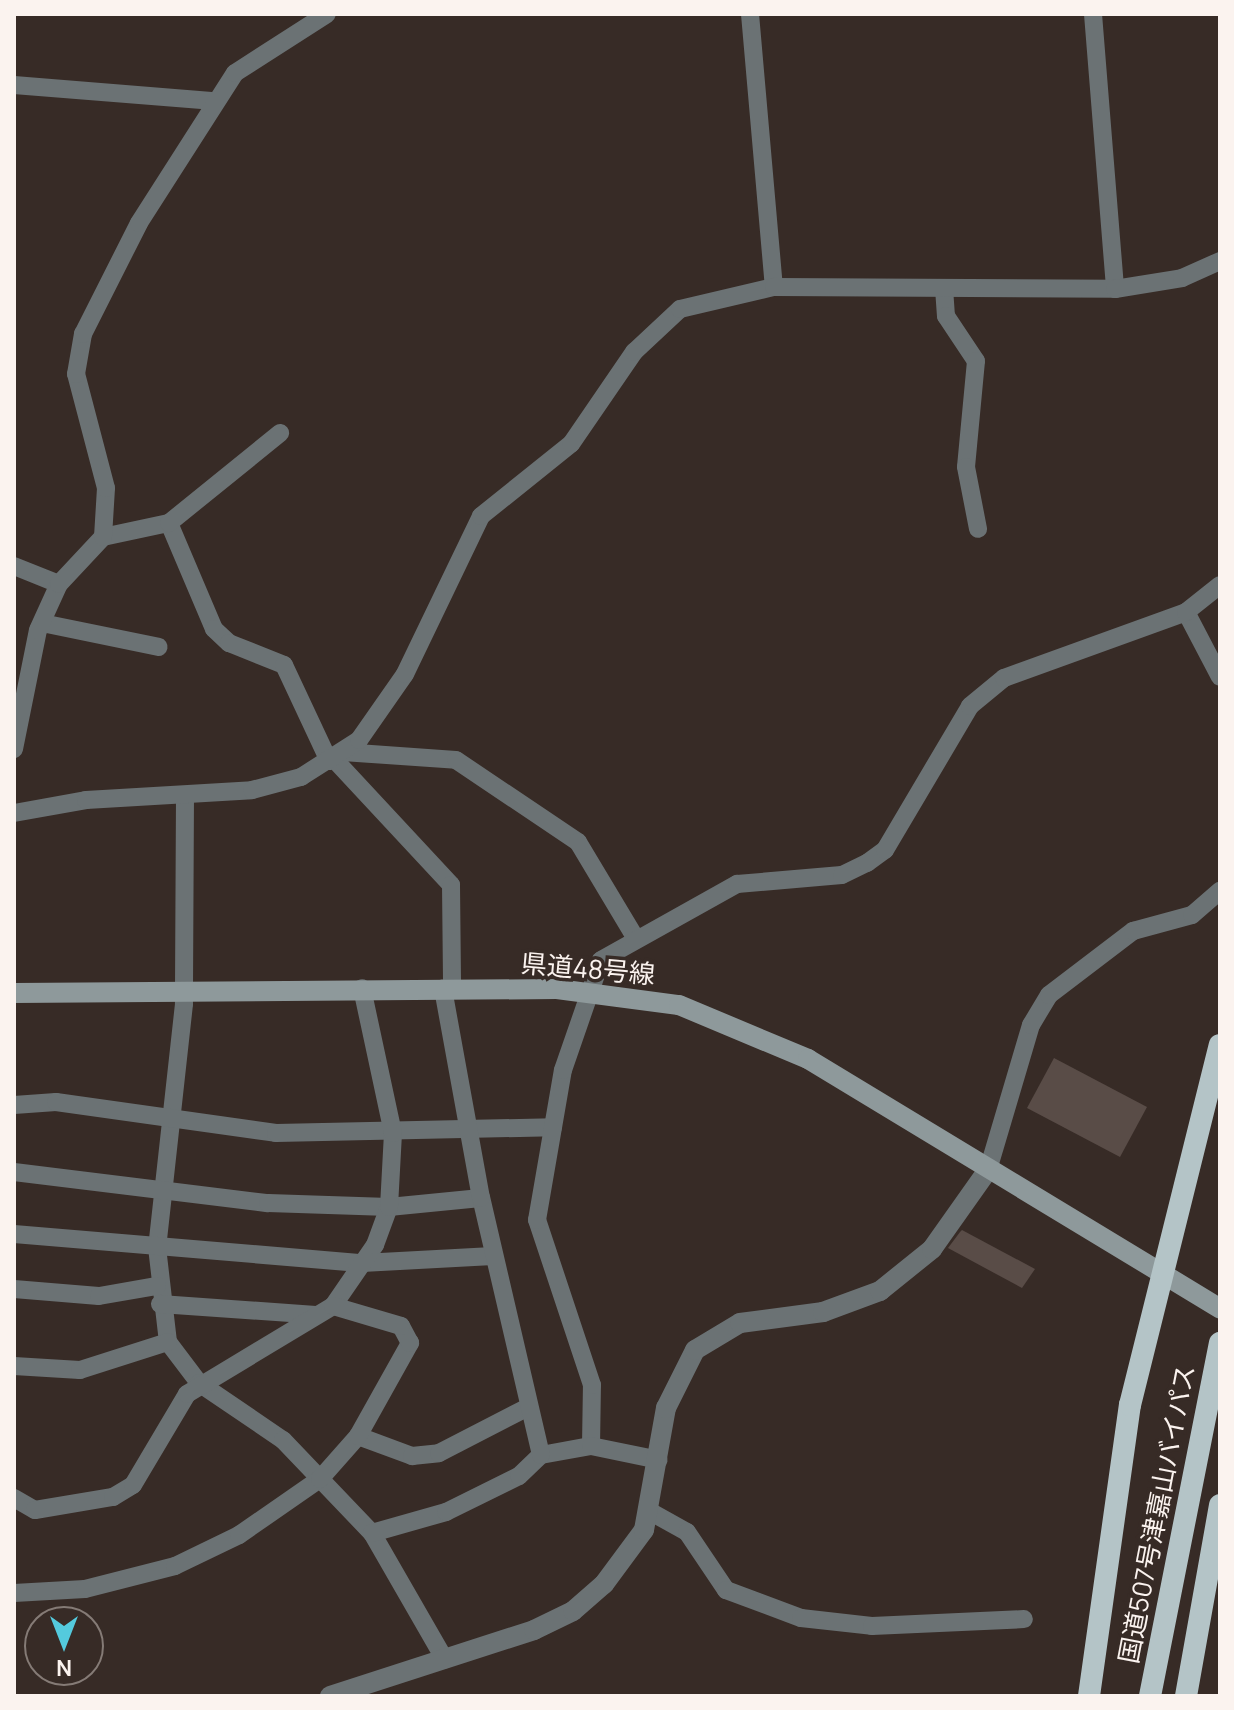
<!DOCTYPE html>
<html>
<head>
<meta charset="utf-8">
<style>
	body { margin:0 }
	#map { position:relative; width:1234px; height:1710px; overflow:hidden; background:#372b26; font-family:Manrope,"Noto Sans JP",sans-serif }
	div>[style] { position:absolute }
	[style*='--x'] { left:calc(var(--x)*1px); top:calc(var(--y)*1px); width:calc(var(--w)*1px); rotate:calc(var(--a)*1deg) }
	.building>* { inset:0; background:#594c47 }
	.minor>* { height:18px; margin:-9px; padding:0 9px; transform-origin:9px; border-radius:9px; background:#6b7274 }
	.tertiary>* { height:20px; margin:-10px; padding:0 10px; transform-origin:10px; border-radius:10px; background:#6b7274 }
	.secondary>* { height:20px; margin:-10px; padding:0 10px; transform-origin:10px; border-radius:10px; background:#8e999b }
	.trunk>* { height:22px; margin:-11px; padding:0 11px; transform-origin:11px; border-radius:11px; background:#b4c4c7 }
	span { translate:-50% -50%; white-space:nowrap; text-align:center; line-height:1.15; -webkit-text-stroke:7px #372b26; paint-order:stroke }
	.street-label { font-size:26px; color:#fbf3ef }
	.frame { position:absolute; inset:0; border:16px solid #fbf3ef; pointer-events:none }
	.north { position:absolute; left:24px; top:1606px; width:80px; height:80px; box-sizing:border-box; background:#372b26; border:2px solid #857b76; border-radius:50%; rotate:180deg; font-size:22px; font-weight:700; line-height:32px; text-align:center; color:#fbf3ef }
	.north::after { content:''; display:block; margin:auto; width:28px; height:36px; background:#54cadd; clip-path:polygon(50% 0,100% 100%,50% 72%,0 100%) }
</style>
</head>
<body>
<div id="map">
	<div class="building">
		<i style="clip-path:polygon(1054px 1058px,1147px 1107px,1120px 1157px,1027px 1108px)"></i>
		<i style="clip-path:polygon(960px 1232px,962px 1230px,1035px 1269px,1022px 1288px,948px 1248px)"></i>
	</div>
	<div class="minor">
		<i style="--x:750;--y:14;--w:274;--a:85"></i>
		<i style="--x:1093;--y:14;--w:276;--a:85.4"></i>
		<i style="--x:14;--y:85;--w:201;--a:4.6"></i>
		<i style="--x:944;--y:288;--w:28;--a:86"></i>
		<i style="--x:946;--y:316;--w:54;--a:56.3"></i>
		<i style="--x:976;--y:361;--w:106;--a:95.4"></i>
		<i style="--x:966;--y:467;--w:63;--a:79"></i>
		<i style="--x:169;--y:523;--w:115;--a:67"></i>
		<i style="--x:214;--y:629;--w:21;--a:43"></i>
		<i style="--x:229;--y:643;--w:59;--a:21.8"></i>
		<i style="--x:284;--y:665;--w:106;--a:64.9"></i>
		<i style="--x:103;--y:537;--w:67;--a:-12"></i>
		<i style="--x:169;--y:523;--w:143;--a:-39"></i>
		<i style="--x:14;--y:566;--w:48;--a:21.8"></i>
		<i style="--x:1186;--y:612;--w:73;--a:62.4"></i>
		<i style="--x:42;--y:623;--w:119;--a:11.6"></i>
		<i style="--x:14;--y:749;--w:121;--a:-78.6"></i>
		<i style="--x:38;--y:630;--w:51;--a:-65.5"></i>
		<i style="--x:59;--y:584;--w:64;--a:-46.9"></i>
		<i style="--x:103;--y:537;--w:49;--a:-86.5"></i>
		<i style="--x:106;--y:488;--w:118;--a:-104.7"></i>
		<i style="--x:76;--y:374;--w:41;--a:-80.1"></i>
		<i style="--x:83;--y:334;--w:124;--a:-63.2"></i>
		<i style="--x:139;--y:223;--w:178;--a:-57.4"></i>
		<i style="--x:235;--y:73;--w:109;--a:-32.7"></i>
		<i style="--x:343;--y:752;--w:113;--a:4"></i>
		<i style="--x:456;--y:760;--w:147;--a:33.9"></i>
		<i style="--x:578;--y:842;--w:113;--a:59.1"></i>
		<i style="--x:334;--y:759;--w:172;--a:47.1"></i>
		<i style="--x:451;--y:885;--w:103;--a:89.4"></i>
		<i style="--x:185;--y:796;--w:208;--a:90.3"></i>
		<i style="--x:184;--y:1004;--w:244;--a:96.3"></i>
		<i style="--x:157;--y:1247;--w:96;--a:83.4"></i>
		<i style="--x:168;--y:1342;--w:51;--a:52.9"></i>
		<i style="--x:199;--y:1383;--w:102;--a:34.2"></i>
		<i style="--x:283;--y:1440;--w:129;--a:46.3"></i>
		<i style="--x:372;--y:1533;--w:146;--a:60.1"></i>
		<i style="--x:14;--y:813;--w:73;--a:-10.2"></i>
		<i style="--x:86;--y:800;--w:166;--a:-3.4"></i>
		<i style="--x:252;--y:790;--w:51;--a:-14.9"></i>
		<i style="--x:301;--y:777;--w:69;--a:-32.5"></i>
		<i style="--x:359;--y:740;--w:80;--a:-55.1"></i>
		<i style="--x:405;--y:674;--w:175;--a:-64.3"></i>
		<i style="--x:481;--y:516;--w:115;--a:-38.7"></i>
		<i style="--x:571;--y:444;--w:112;--a:-55.6"></i>
		<i style="--x:634;--y:352;--w:63;--a:-43.1"></i>
		<i style="--x:680;--y:309;--w:97;--a:-13.2"></i>
		<i style="--x:774;--y:287;--w:341;--a:0.3"></i>
		<i style="--x:1115;--y:289;--w:68;--a:-9.3"></i>
		<i style="--x:1182;--y:278;--w:42;--a:-24.1"></i>
		<i style="--x:14;--y:1105;--w:42;--a:-4.1"></i>
		<i style="--x:56;--y:1102;--w:222;--a:8"></i>
		<i style="--x:276;--y:1133;--w:277;--a:-1.2"></i>
		<i style="--x:988;--y:1170;--w:151;--a:-73.5"></i>
		<i style="--x:1031;--y:1025;--w:35;--a:-59"></i>
		<i style="--x:1049;--y:995;--w:106;--a:-37.3"></i>
		<i style="--x:1133;--y:931;--w:61;--a:-15.2"></i>
		<i style="--x:1192;--y:915;--w:37;--a:-41"></i>
		<i style="--x:14;--y:1172;--w:256;--a:7"></i>
		<i style="--x:268;--y:1203;--w:121;--a:1.9"></i>
		<i style="--x:389;--y:1207;--w:92;--a:-5.6"></i>
		<i style="--x:14;--y:1234;--w:349;--a:4.8"></i>
		<i style="--x:362;--y:1263;--w:131;--a:-3.1"></i>
		<i style="--x:14;--y:1289;--w:85;--a:4.7"></i>
		<i style="--x:99;--y:1296;--w:59;--a:-9.8"></i>
		<i style="--x:160;--y:1304;--w:156;--a:4"></i>
		<i style="--x:14;--y:1366;--w:66;--a:3.5"></i>
		<i style="--x:80;--y:1370;--w:92;--a:-17.7"></i>
		<i style="--x:358;--y:1436;--w:58;--a:20.3"></i>
		<i style="--x:412;--y:1456;--w:27;--a:-6"></i>
		<i style="--x:439;--y:1453;--w:100;--a:-27.3"></i>
		<i style="--x:591;--y:1446;--w:61;--a:-89.1"></i>
		<i style="--x:592;--y:1385;--w:174;--a:-108.4"></i>
		<i style="--x:537;--y:1220;--w:152;--a:-80.2"></i>
		<i style="--x:563;--y:1070;--w:116;--a:-70.9"></i>
		<i style="--x:601;--y:960;--w:156;--a:-29.2"></i>
		<i style="--x:737;--y:884;--w:105;--a:-4.9"></i>
		<i style="--x:842;--y:875;--w:28;--a:-26"></i>
		<i style="--x:867;--y:863;--w:22;--a:-36"></i>
		<i style="--x:885;--y:850;--w:167;--a:-59.4"></i>
		<i style="--x:970;--y:706;--w:44;--a:-39.5"></i>
		<i style="--x:1004;--y:678;--w:194;--a:-19.9"></i>
		<i style="--x:1186;--y:612;--w:43;--a:-38.5"></i>
		<i style="--x:541;--y:1455;--w:51;--a:-10.2"></i>
		<i style="--x:591;--y:1446;--w:69;--a:11.6"></i>
		<i style="--x:14;--y:1498;--w:24;--a:30"></i>
		<i style="--x:35;--y:1510;--w:79;--a:-9.5"></i>
		<i style="--x:113;--y:1497;--w:23;--a:-31"></i>
		<i style="--x:133;--y:1485;--w:106;--a:-59.3"></i>
		<i style="--x:187;--y:1394;--w:170;--a:-31.1"></i>
		<i style="--x:333;--y:1306;--w:74;--a:-55.5"></i>
		<i style="--x:375;--y:1245;--w:40;--a:-69.8"></i>
		<i style="--x:389;--y:1207;--w:74;--a:-86.9"></i>
		<i style="--x:393;--y:1133;--w:148;--a:-102.1"></i>
		<i style="--x:649;--y:1511;--w:43;--a:28.9"></i>
		<i style="--x:687;--y:1532;--w:70;--a:56.1"></i>
		<i style="--x:726;--y:1590;--w:80;--a:20.5"></i>
		<i style="--x:801;--y:1618;--w:71;--a:6.4"></i>
		<i style="--x:872;--y:1626;--w:152;--a:-2.6"></i>
		<i style="--x:372;--y:1533;--w:77;--a:-15.8"></i>
		<i style="--x:446;--y:1512;--w:81;--a:-26.3"></i>
		<i style="--x:519;--y:1476;--w:30;--a:-44"></i>
		<i style="--x:541;--y:1455;--w:264;--a:-103.1"></i>
		<i style="--x:481;--y:1198;--w:213;--a:-100.3"></i>
		<i style="--x:14;--y:1593;--w:71;--a:-3.2"></i>
		<i style="--x:85;--y:1589;--w:93;--a:-14.3"></i>
		<i style="--x:175;--y:1566;--w:71;--a:-25.8"></i>
		<i style="--x:239;--y:1535;--w:98;--a:-34.7"></i>
		<i style="--x:320;--y:1479;--w:57;--a:-48.5"></i>
		<i style="--x:358;--y:1436;--w:107;--a:-60.8"></i>
		<i style="--x:410;--y:1343;--w:19;--a:-118"></i>
		<i style="--x:401;--y:1326;--w:71;--a:-163.6"></i>
	</div>
	<div class="tertiary">
		<i style="--x:330;--y:1696;--w:214;--a:-17.9"></i>
		<i style="--x:534;--y:1630;--w:43;--a:-26"></i>
		<i style="--x:573;--y:1611;--w:41;--a:-41.1"></i>
		<i style="--x:604;--y:1584;--w:67;--a:-53.5"></i>
		<i style="--x:644;--y:1530;--w:124;--a:-79.8"></i>
		<i style="--x:666;--y:1408;--w:65;--a:-63.4"></i>
		<i style="--x:695;--y:1350;--w:52;--a:-31"></i>
		<i style="--x:740;--y:1323;--w:84;--a:-7.5"></i>
		<i style="--x:823;--y:1312;--w:61;--a:-20.2"></i>
		<i style="--x:880;--y:1291;--w:67;--a:-38.9"></i>
		<i style="--x:932;--y:1249;--w:97;--a:-54.7"></i>
	</div>
	<div class="secondary">
		<i style="--x:14;--y:993;--w:543;--a:-0.42"></i>
		<i style="--x:557;--y:989;--w:123;--a:7.5"></i>
		<i style="--x:679;--y:1005;--w:140;--a:22.7"></i>
		<i style="--x:808;--y:1059;--w:482;--a:31.2"></i>
	</div>
	<div class="trunk">
		<i style="--x:1089;--y:1696;--w:294;--a:-82"></i>
		<i style="--x:1130;--y:1405;--w:371;--a:-76"></i>
		<i style="--x:1150;--y:1696;--w:360;--a:-78.8"></i>
		<i style="--x:1186;--y:1696;--w:194;--a:-79.9"></i>
	</div>
	<div class="street-label">
		<span style="left:588px;top:969px;rotate:5deg">県道48号線</span>
		<span style="left:1157px;top:1514px;rotate:-79deg">国道507号津嘉山バイパス</span>
	</div>
	<div class="frame"></div>
	<div class="north">N</div>
</div>
</body>
</html>
